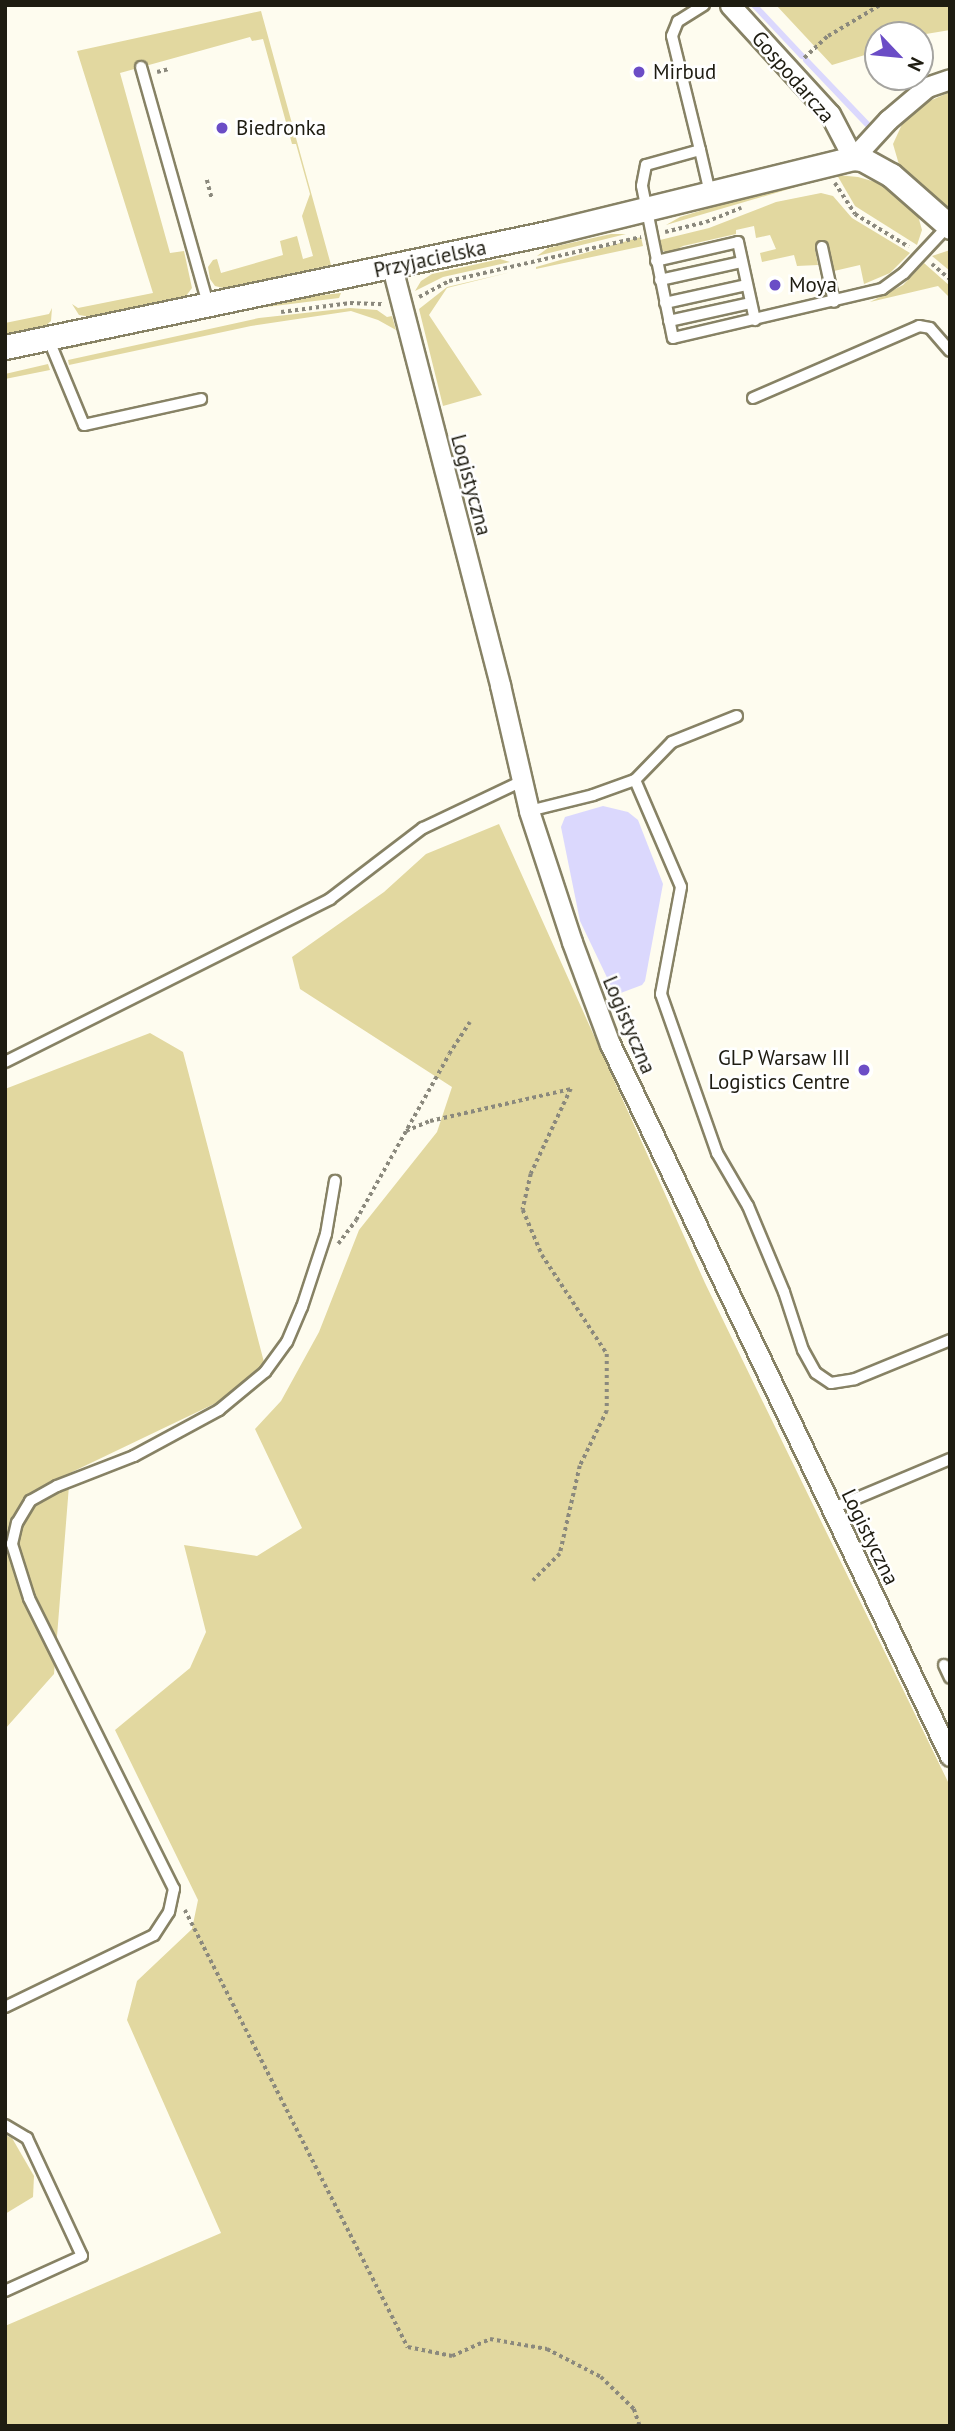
<!DOCTYPE html>
<html>
<head>
<meta charset="utf-8">
<style>
	body { margin:0 }
	#map { position:relative; width:955px; height:2431px; overflow:hidden; background:#fefcef; font-family:"PT Sans",sans-serif }
	div>[style] { position:absolute }
	[style*='--x'] { left:calc(var(--x)*1px); top:calc(var(--y)*1px); width:calc(var(--w)*1px); rotate:calc(var(--a)*1deg) }
	.green>* { inset:0; background:#e2d8a0 }
	.water>* { inset:0; background:#dbd8fd }
	.stream>* { height:6px; margin:-3px; padding:0 3px; transform-origin:3px; border-radius:3px; background:#dbd8fd }
	.path>* { height:3.5px; margin-top:-1.75px; transform-origin:0; background:repeating-linear-gradient(90deg,#8b897d 0 3.5px,transparent 0 7px) }
	.roads { filter:drop-shadow(2px 0 #878265) drop-shadow(-2px 0 #878265) drop-shadow(0 2px #878265) drop-shadow(0 -2px #878265) }
	.service>* { height:10px; margin:-5px; padding:0 5px; transform-origin:5px; border-radius:5px; background:#fff }
	.minor>* { height:19px; margin:-9.5px; padding:0 9.5px; transform-origin:9.5px; border-radius:9.5px; background:#fff }
	.tertiary>* { height:23px; margin:-11.5px; padding:0 11.5px; transform-origin:11.5px; border-radius:11.5px; background:#fff }
	.dots>* { width:19px; height:19px; translate:-50% -50%; box-sizing:border-box; border:4px solid #fff; border-radius:50% }
	span { translate:-50% -50%; white-space:nowrap; text-align:center; line-height:1.15; -webkit-text-stroke:5px #fff; paint-order:stroke }
	.poi-label { font-size:21px; color:#1e1c11 }
	.left { translate:0 -50%; text-align:left }
	.right { translate:-100% -50%; text-align:right }
	.street-label { font-size:21px; color:#1e1c11 }
	.frame { position:absolute; inset:0; border:7px solid #1e1c11; pointer-events:none }
	.north { position:absolute; left:864px; top:21px; width:70px; height:70px; box-sizing:border-box; background:#fff; border:2px solid #a5a4a0; border-radius:50%; rotate:116deg; font-size:19px; font-weight:700; line-height:28px; text-align:center; color:#1e1c11 }
	.north::after { content:''; display:block; margin:auto; width:24px; height:32px; background:#6b4dc6; clip-path:polygon(50% 0,100% 100%,50% 72%,0 100%) }
</style>
</head>
<body>
<div id="map">
	<div class="green">
		<i style="clip-path:polygon(776px 5px,950px 5px,950px 30px,920px 35px,878px 35px,878px 51px,832px 65px)"></i>
		<i style="clip-path:polygon(261px 11px,331px 265px,223px 288px,215px 286px,210px 279px,208px 267px,213px 260px,217px 259px,221px 273px,242px 267px,283px 255px,280px 241px,297px 236px,303px 259px,313px 256px,302px 216px,310px 194px,296px 144px,292px 144px,263px 39px,252px 41px,250px 37px,120px 73px,170px 253px,184px 251px,192px 288px,186px 296px,91px 317px,79px 315px,72px 304px,78px 308px,153px 293px,77px 51px)"></i>
		<i style="clip-path:polygon(950px 92px,950px 211px,900px 168px,893px 144px,904px 120px,925px 103px)"></i>
		<i style="clip-path:polygon(837px 175px,858px 177px,886px 185px,917px 212px,922px 230px,917px 245px,855px 206px)"></i>
		<i style="clip-path:polygon(794px 182px,796px 187px,666px 225px,680px 217px)"></i>
		<i style="clip-path:polygon(821px 193px,833px 196px,852px 218px,910px 253px,890px 273px,864px 284px,860px 265px,834px 271px,828px 245px,815px 248px,818px 265px,797px 266px,794px 255px,762px 262px,760px 253px,776px 249px,770px 235px,756px 238px,754px 226px,736px 230px,736px 234px,683px 246px,668px 254px,662px 250px,660px 240px,709px 228px,776px 202px)"></i>
		<i style="clip-path:polygon(611px 234px,626px 234px,537px 256px,548px 248px)"></i>
		<i style="clip-path:polygon(641px 237px,643px 246px,536px 269px,536px 267px)"></i>
		<i style="clip-path:polygon(950px 250px,950px 271px,932px 256px)"></i>
		<i style="clip-path:polygon(500px 259px,510px 262px,443px 277px,415px 291px,421px 281px,432px 274px)"></i>
		<i style="clip-path:polygon(924px 263px,950px 286px,948px 296px,938px 286px,870px 302px,903px 285px)"></i>
		<i style="clip-path:polygon(515px 271px,447px 288px,429px 315px,482px 395px,443px 406px,419px 309px,447px 287px)"></i>
		<i style="clip-path:polygon(341px 293px,339px 298px,249px 309px,67px 349px,72px 344px,270px 301px)"></i>
		<i style="clip-path:polygon(52px 308px,51px 321px,44px 327px,5px 336px,5px 323px,49px 314px)"></i>
		<i style="clip-path:polygon(350px 308px,377px 310px,387px 317px,392px 316px,396px 330px,378px 320px,351px 311px,251px 326px,69px 365px,68px 360px,259px 318px)"></i>
		<i style="clip-path:polygon(48px 364px,50px 370px,5px 379px,5px 374px)"></i>
		<i style="clip-path:polygon(499px 824px,705px 1283px,950px 1786px,950px 2426px,5px 2426px,5px 2326px,221px 2233px,127px 2020px,137px 1981px,192px 1929px,198px 1900px,115px 1730px,190px 1668px,206px 1632px,184px 1545px,257px 1556px,302px 1528px,255px 1429px,281px 1401px,319px 1332px,359px 1230px,437px 1132px,452px 1087px,300px 989px,292px 957px,384px 892px,426px 854px)"></i>
		<i style="clip-path:polygon(150px 1033px,183px 1052px,265px 1366px,216px 1403px,70px 1473px,54px 1674px,5px 1729px,5px 1089px)"></i>
		<i style="clip-path:polygon(5px 2135px,12px 2138px,34px 2176px,33px 2197px,5px 2214px)"></i>
	</div>
	<div class="water">
		<i style="clip-path:polygon(603px 806px,628px 812px,638px 820px,663px 884px,645px 981px,642px 985px,618px 994px,613px 990px,580px 921px,561px 827px,565px 817px)"></i>
	</div>
	<div class="stream">
		<i style="--x:754;--y:5;--w:70;--a:46.7"></i>
		<i style="--x:806;--y:60;--w:90;--a:46.4"></i>
	</div>
	<div class="path">
		<i style="--x:804;--y:58;--w:33;--a:-43"></i>
		<i style="--x:828;--y:36;--w:61;--a:-30.8"></i>
		<i style="--x:157;--y:72;--w:12;--a:-14"></i>
		<i style="--x:207;--y:180;--w:20;--a:75"></i>
		<i style="--x:835;--y:183;--w:37;--a:57"></i>
		<i style="--x:855;--y:214;--w:63;--a:31.4"></i>
		<i style="--x:665;--y:232;--w:42;--a:-13.7"></i>
		<i style="--x:706;--y:222;--w:38;--a:-22"></i>
		<i style="--x:932;--y:264;--w:23;--a:40"></i>
		<i style="--x:419;--y:297;--w:34;--a:-28"></i>
		<i style="--x:449;--y:281;--w:197;--a:-12.9"></i>
		<i style="--x:281;--y:312;--w:70;--a:-7.4"></i>
		<i style="--x:350;--y:303;--w:34;--a:2"></i>
		<i style="--x:406;--y:1131;--w:26;--a:-23"></i>
		<i style="--x:430;--y:1121;--w:145;--a:-12.8"></i>
		<i style="--x:571;--y:1089;--w:94;--a:115.2"></i>
		<i style="--x:531;--y:1174;--w:37;--a:103"></i>
		<i style="--x:523;--y:1210;--w:49;--a:67.1"></i>
		<i style="--x:542;--y:1255;--w:118;--a:56.7"></i>
		<i style="--x:607;--y:1354;--w:57;--a:90"></i>
		<i style="--x:607;--y:1411;--w:61;--a:116.1"></i>
		<i style="--x:580;--y:1466;--w:90;--a:102.8"></i>
		<i style="--x:560;--y:1554;--w:38;--a:135"></i>
		<i style="--x:338;--y:1244;--w:30;--a:-53"></i>
		<i style="--x:356;--y:1220;--w:190;--a:-60.7"></i>
		<i style="--x:449;--y:1054;--w:38;--a:-57"></i>
		<i style="--x:185;--y:1910;--w:491;--a:63"></i>
		<i style="--x:408;--y:2347;--w:45;--a:11.6"></i>
		<i style="--x:452;--y:2356;--w:42;--a:-24.1"></i>
		<i style="--x:490;--y:2339;--w:58;--a:10"></i>
		<i style="--x:547;--y:2349;--w:61;--a:27.4"></i>
		<i style="--x:601;--y:2377;--w:46;--a:44.1"></i>
		<i style="--x:634;--y:2409;--w:18;--a:71"></i>
	</div>
	<div class="roads">
		<div class="service">
			<i style="--x:704;--y:5;--w:31;--a:148"></i>
			<i style="--x:678;--y:21;--w:16;--a:112"></i>
			<i style="--x:672;--y:36;--w:117;--a:76.2"></i>
			<i style="--x:700;--y:150;--w:56;--a:164.5"></i>
			<i style="--x:646;--y:165;--w:21;--a:101"></i>
			<i style="--x:642;--y:186;--w:155;--a:78.5"></i>
			<i style="--x:673;--y:338;--w:215;--a:-13.2"></i>
			<i style="--x:882;--y:289;--w:27;--a:-36"></i>
			<i style="--x:904;--y:273;--w:64;--a:-46.9"></i>
			<i style="--x:141;--y:67;--w:245;--a:74.2"></i>
			<i style="--x:700;--y:150;--w:44;--a:76.9"></i>
			<i style="--x:822;--y:247;--w:56;--a:77.7"></i>
			<i style="--x:656;--y:261;--w:84;--a:-13"></i>
			<i style="--x:738;--y:242;--w:80;--a:77.7"></i>
			<i style="--x:660;--y:280;--w:84;--a:-12.4"></i>
			<i style="--x:665;--y:303;--w:84;--a:-12.4"></i>
			<i style="--x:669;--y:321;--w:84;--a:-12.4"></i>
			<i style="--x:48;--y:338;--w:94;--a:67.5"></i>
			<i style="--x:84;--y:425;--w:120;--a:-12.5"></i>
			<i style="--x:753;--y:398;--w:181;--a:-23.4"></i>
			<i style="--x:919;--y:326;--w:11;--a:10"></i>
			<i style="--x:930;--y:328;--w:30;--a:49"></i>
			<i style="--x:635;--y:780;--w:116;--a:66.7"></i>
			<i style="--x:681;--y:887;--w:109;--a:100.6"></i>
			<i style="--x:661;--y:994;--w:169;--a:70.6"></i>
			<i style="--x:717;--y:1153;--w:61;--a:59.7"></i>
			<i style="--x:748;--y:1206;--w:93;--a:67.3"></i>
			<i style="--x:784;--y:1292;--w:61;--a:71.9"></i>
			<i style="--x:803;--y:1350;--w:26;--a:61"></i>
			<i style="--x:816;--y:1373;--w:18;--a:34"></i>
			<i style="--x:831;--y:1383;--w:24;--a:-9"></i>
			<i style="--x:855;--y:1379;--w:103;--a:-22.3"></i>
			<i style="--x:529;--y:811;--w:66;--a:-14"></i>
			<i style="--x:593;--y:795;--w:45;--a:-19.7"></i>
			<i style="--x:635;--y:780;--w:53;--a:-45.8"></i>
			<i style="--x:672;--y:742;--w:70;--a:-21.8"></i>
			<i style="--x:5;--y:1062;--w:364;--a:-26.6"></i>
			<i style="--x:330;--y:899;--w:117;--a:-37.4"></i>
			<i style="--x:423;--y:828;--w:110;--a:-25.4"></i>
			<i style="--x:831;--y:1509;--w:129;--a:-22.8"></i>
			<i style="--x:944;--y:1665;--w:14;--a:65"></i>
			<i style="--x:5;--y:2007;--w:165;--a:-25.8"></i>
			<i style="--x:154;--y:1935;--w:27;--a:-57"></i>
			<i style="--x:169;--y:1912;--w:24;--a:-78"></i>
			<i style="--x:174;--y:1889;--w:325;--a:-116.5"></i>
			<i style="--x:29;--y:1598;--w:57;--a:-107.5"></i>
			<i style="--x:12;--y:1544;--w:22;--a:-77"></i>
			<i style="--x:17;--y:1523;--w:26;--a:-59"></i>
			<i style="--x:30;--y:1501;--w:31;--a:-29"></i>
			<i style="--x:57;--y:1486;--w:83;--a:-21.3"></i>
			<i style="--x:134;--y:1456;--w:97;--a:-28.4"></i>
			<i style="--x:219;--y:1410;--w:60;--a:-39.6"></i>
			<i style="--x:265;--y:1372;--w:37;--a:-54"></i>
			<i style="--x:287;--y:1342;--w:38;--a:-67"></i>
			<i style="--x:302;--y:1307;--w:77;--a:-71.8"></i>
			<i style="--x:326;--y:1234;--w:54;--a:-80.4"></i>
			<i style="--x:5;--y:2125;--w:26;--a:31"></i>
			<i style="--x:27;--y:2138;--w:130;--a:65"></i>
			<i style="--x:82;--y:2256;--w:85;--a:155.6"></i>
		</div>
		<div class="minor">
			<i style="--x:730;--y:5;--w:148;--a:47.5"></i>
			<i style="--x:830;--y:114;--w:50;--a:62.4"></i>
			<i style="--x:853;--y:158;--w:52;--a:-47.4"></i>
			<i style="--x:888;--y:120;--w:51;--a:-40.2"></i>
			<i style="--x:927;--y:87;--w:24;--a:-19"></i>
			<i style="--x:392;--y:267;--w:432;--a:75.5"></i>
			<i style="--x:500;--y:685;--w:129;--a:77"></i>
			<i style="--x:529;--y:811;--w:138;--a:71.8"></i>
			<i style="--x:572;--y:942;--w:109;--a:69.6"></i>
			<i style="--x:610;--y:1044;--w:789;--a:64.47"></i>
		</div>
		<div class="tertiary">
			<i style="--x:5;--y:347;--w:559;--a:-11.87"></i>
			<i style="--x:552;--y:232;--w:310;--a:-13.8"></i>
			<i style="--x:853;--y:158;--w:9;--a:6"></i>
			<i style="--x:862;--y:159;--w:33;--a:29"></i>
			<i style="--x:891;--y:175;--w:79;--a:41.4"></i>
		</div>
	</div>
	<div class="dots">
		<i style="left:639px;top:72px;background:#6b4dc6"></i>
		<i style="left:222px;top:128px;background:#6b4dc6"></i>
		<i style="left:775px;top:285px;background:#6b4dc6"></i>
		<i style="left:864px;top:1070px;background:#6b4dc6"></i>
	</div>
	<div class="poi-label">
		<span class="left" style="left:653px;top:72px">Mirbud</span>
		<span class="left" style="left:236px;top:128px">Biedronka</span>
		<span class="left" style="left:789px;top:285px">Moya</span>
		<span class="right" style="left:850px;top:1070px">GLP Warsaw III<br>Logistics Centre</span>
	</div>
	<div class="street-label">
		<span style="left:793px;top:77px;rotate:49deg">Gospodarcza</span>
		<span style="left:430px;top:259px;rotate:-12deg">Przyjacielska</span>
		<span style="left:471px;top:485px;rotate:75deg">Logistyczna</span>
		<span style="left:629px;top:1025px;rotate:67deg">Logistyczna</span>
		<span style="left:870px;top:1537px;rotate:64deg">Logistyczna</span>
	</div>
	<div class="frame"></div>
	<div class="north">N</div>
</div>
</body>
</html>
